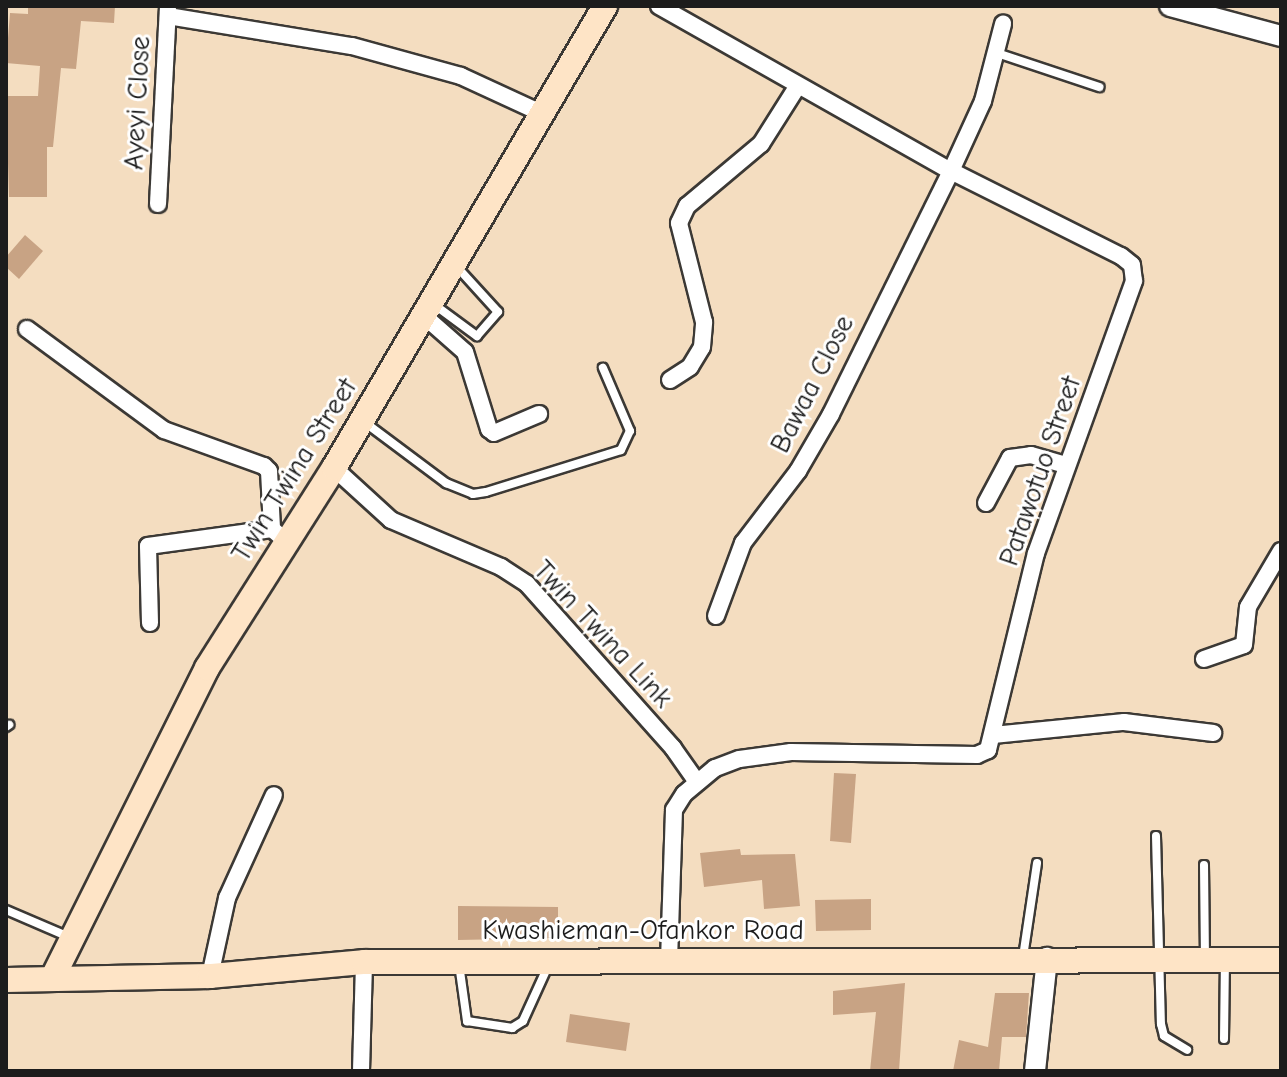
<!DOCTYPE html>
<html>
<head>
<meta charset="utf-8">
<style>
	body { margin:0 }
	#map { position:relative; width:1287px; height:1077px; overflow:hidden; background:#f4ddc0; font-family:"Comic Neue",sans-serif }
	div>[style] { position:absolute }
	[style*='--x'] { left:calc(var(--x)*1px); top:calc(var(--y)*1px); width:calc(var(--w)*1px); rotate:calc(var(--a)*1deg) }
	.building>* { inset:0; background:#c8a384 }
	.roads { filter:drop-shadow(2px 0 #3c3935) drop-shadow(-2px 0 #3c3935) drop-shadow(0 2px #3c3935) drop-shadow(0 -2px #3c3935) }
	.service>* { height:8px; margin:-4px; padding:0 4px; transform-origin:4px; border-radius:4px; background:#fff }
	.minor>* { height:16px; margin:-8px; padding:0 8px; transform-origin:8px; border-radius:8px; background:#fff }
	.tertiary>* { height:20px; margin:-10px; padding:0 10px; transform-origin:10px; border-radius:10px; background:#fff }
	.secondary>* { height:24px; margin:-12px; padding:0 12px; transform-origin:12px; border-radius:12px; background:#fee4c6 }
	span { translate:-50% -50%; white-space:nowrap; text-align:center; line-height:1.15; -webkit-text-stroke:6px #fff; paint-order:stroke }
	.street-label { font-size:28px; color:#1c1c1c }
	.frame { position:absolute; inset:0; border:8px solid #1c1c1c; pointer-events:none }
</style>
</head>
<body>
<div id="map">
	<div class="building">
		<i style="clip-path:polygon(28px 6px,115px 6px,114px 23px,81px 21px,76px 69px,61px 68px,53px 147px,47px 147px,47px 197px,9px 197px,6px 96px,38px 96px,40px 66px,6px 63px,10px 13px,28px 14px)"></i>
		<i style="clip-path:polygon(25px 235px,43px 251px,19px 279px,6px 267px,6px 257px)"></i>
		<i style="clip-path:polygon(834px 773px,856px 774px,851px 843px,830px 841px)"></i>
		<i style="clip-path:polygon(740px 849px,741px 855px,795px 854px,800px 906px,764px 909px,762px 880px,704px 887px,700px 853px)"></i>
		<i style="clip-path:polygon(871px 899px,871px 930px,816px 931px,815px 900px)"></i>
		<i style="clip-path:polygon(458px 906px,558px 907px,558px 938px,458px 940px)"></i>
		<i style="clip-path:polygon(905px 983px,899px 1071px,870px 1071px,876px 1012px,833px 1015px,833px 991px)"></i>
		<i style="clip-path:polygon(995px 993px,1029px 993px,1026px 1037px,1002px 1037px,999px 1071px,953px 1071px,959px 1040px,988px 1047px)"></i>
		<i style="clip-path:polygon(570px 1014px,630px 1023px,626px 1051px,566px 1042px)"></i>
	</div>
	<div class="roads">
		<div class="service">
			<i style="--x:997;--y:53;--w:108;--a:18.4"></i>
			<i style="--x:432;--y:303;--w:56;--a:36.3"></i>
			<i style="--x:477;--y:336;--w:32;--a:-49"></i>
			<i style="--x:498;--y:312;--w:61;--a:-132.3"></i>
			<i style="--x:363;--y:421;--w:104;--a:36.8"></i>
			<i style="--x:446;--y:483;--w:29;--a:22"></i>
			<i style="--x:473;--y:494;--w:13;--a:-9"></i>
			<i style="--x:486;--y:492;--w:141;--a:-17.3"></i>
			<i style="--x:621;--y:450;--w:21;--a:-65"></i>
			<i style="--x:630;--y:431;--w:69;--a:-113.2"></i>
			<i style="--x:6;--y:727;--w:4;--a:-34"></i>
			<i style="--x:1156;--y:836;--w:188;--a:88.5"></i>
			<i style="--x:1161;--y:1024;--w:12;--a:76"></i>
			<i style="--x:1164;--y:1036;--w:27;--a:31"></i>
			<i style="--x:1204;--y:865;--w:94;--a:89.4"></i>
			<i style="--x:6;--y:910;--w:69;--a:23.2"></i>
			<i style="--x:1023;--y:957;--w:95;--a:-81.5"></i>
			<i style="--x:459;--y:964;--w:58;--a:82"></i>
			<i style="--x:467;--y:1021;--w:46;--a:8.8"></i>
			<i style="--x:512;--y:1028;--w:13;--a:-32"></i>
			<i style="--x:523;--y:1021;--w:63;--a:-65.5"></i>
			<i style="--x:1224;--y:1039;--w:78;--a:-89.3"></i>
		</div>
		<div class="minor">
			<i style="--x:659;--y:6;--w:335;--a:29.5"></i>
			<i style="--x:951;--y:171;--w:190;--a:26.6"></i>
			<i style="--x:1121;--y:256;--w:14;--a:39"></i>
			<i style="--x:1132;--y:265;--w:16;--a:83"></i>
			<i style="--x:1134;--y:281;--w:289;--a:109.8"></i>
			<i style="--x:1036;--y:553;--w:203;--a:103.7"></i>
			<i style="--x:988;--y:750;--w:12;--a:156"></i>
			<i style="--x:977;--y:755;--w:186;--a:-179.1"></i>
			<i style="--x:791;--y:752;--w:52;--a:172.3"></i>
			<i style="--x:739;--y:759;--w:26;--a:159"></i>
			<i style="--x:715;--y:768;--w:40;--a:140"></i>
			<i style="--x:684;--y:794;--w:19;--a:122"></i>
			<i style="--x:674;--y:810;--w:149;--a:91.9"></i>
			<i style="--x:168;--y:16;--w:186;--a:9.3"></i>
			<i style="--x:352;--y:46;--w:113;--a:15.4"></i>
			<i style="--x:461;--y:76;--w:88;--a:24.8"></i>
			<i style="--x:158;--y:204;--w:196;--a:-87.1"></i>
			<i style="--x:423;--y:315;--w:56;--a:41.4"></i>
			<i style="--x:465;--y:352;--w:81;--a:72.7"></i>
			<i style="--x:489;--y:429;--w:6;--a:39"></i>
			<i style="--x:494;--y:433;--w:49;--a:-22.9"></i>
			<i style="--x:27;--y:329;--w:170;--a:36.4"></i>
			<i style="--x:164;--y:430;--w:106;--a:19.8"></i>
			<i style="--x:264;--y:466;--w:7;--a:45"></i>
			<i style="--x:269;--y:471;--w:58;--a:87"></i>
			<i style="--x:272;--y:529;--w:18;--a:41"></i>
			<i style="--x:670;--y:380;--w:24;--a:-33"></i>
			<i style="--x:690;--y:367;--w:23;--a:-59"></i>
			<i style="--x:702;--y:347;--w:25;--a:-85"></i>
			<i style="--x:704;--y:322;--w:102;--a:-104.2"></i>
			<i style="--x:679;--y:223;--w:19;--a:-65"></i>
			<i style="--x:687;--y:206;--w:97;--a:-40"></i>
			<i style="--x:761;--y:144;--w:67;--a:-57.7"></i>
			<i style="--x:334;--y:468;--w:77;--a:42.4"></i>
			<i style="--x:391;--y:520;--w:120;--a:23.1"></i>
			<i style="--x:501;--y:567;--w:31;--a:33"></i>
			<i style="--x:527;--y:584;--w:220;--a:48.3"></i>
			<i style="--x:673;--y:748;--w:42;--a:54.8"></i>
			<i style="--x:986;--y:503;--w:51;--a:-61.9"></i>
			<i style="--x:1010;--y:458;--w:21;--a:-8"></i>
			<i style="--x:1031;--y:455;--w:37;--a:16"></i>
			<i style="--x:716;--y:616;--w:78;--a:-69.7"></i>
			<i style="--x:743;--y:543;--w:91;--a:-52.6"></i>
			<i style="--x:798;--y:471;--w:66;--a:-59.9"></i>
			<i style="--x:831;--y:414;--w:271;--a:-63.7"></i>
			<i style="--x:951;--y:171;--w:77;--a:-65.4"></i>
			<i style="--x:983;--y:101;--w:80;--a:-75.4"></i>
			<i style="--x:150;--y:623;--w:77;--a:-91.5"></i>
			<i style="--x:148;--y:546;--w:125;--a:-7.8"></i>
			<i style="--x:1204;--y:659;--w:42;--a:-19.3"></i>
			<i style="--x:1244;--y:645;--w:38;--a:-84"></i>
			<i style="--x:1248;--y:607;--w:65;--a:-59.5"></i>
			<i style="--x:993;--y:735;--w:132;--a:-5.7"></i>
			<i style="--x:1124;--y:722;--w:90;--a:7"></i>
			<i style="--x:210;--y:976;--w:80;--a:-77.7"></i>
			<i style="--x:227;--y:898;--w:113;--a:-65.5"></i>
			<i style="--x:361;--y:1071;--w:109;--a:-88.4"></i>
		</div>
		<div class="tertiary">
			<i style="--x:1170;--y:6;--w:115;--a:15.1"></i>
			<i style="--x:1035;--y:1071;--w:114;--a:-83.9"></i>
		</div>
		<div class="secondary">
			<i style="--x:53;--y:977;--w:345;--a:-63.5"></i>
			<i style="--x:207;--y:668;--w:237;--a:-57.6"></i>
			<i style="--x:334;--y:468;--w:536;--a:-59.6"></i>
			<i style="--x:6;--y:980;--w:204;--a:-1.1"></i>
			<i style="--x:210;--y:976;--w:155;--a:-5.2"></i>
			<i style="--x:364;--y:962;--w:917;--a:-0.12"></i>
		</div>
	</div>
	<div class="street-label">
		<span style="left:137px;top:103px;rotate:-87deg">Ayeyi Close</span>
		<span style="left:812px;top:384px;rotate:-63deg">Bawaa Close</span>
		<span style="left:294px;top:470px;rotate:-58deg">Twin Twina Street</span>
		<span style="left:1040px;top:471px;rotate:-71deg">Patawotuo Street</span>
		<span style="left:603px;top:634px;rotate:47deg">Twin Twina Link</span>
		<span style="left:643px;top:930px">Kwashieman-Ofankor Road</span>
	</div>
	<div class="frame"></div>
</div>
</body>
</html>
